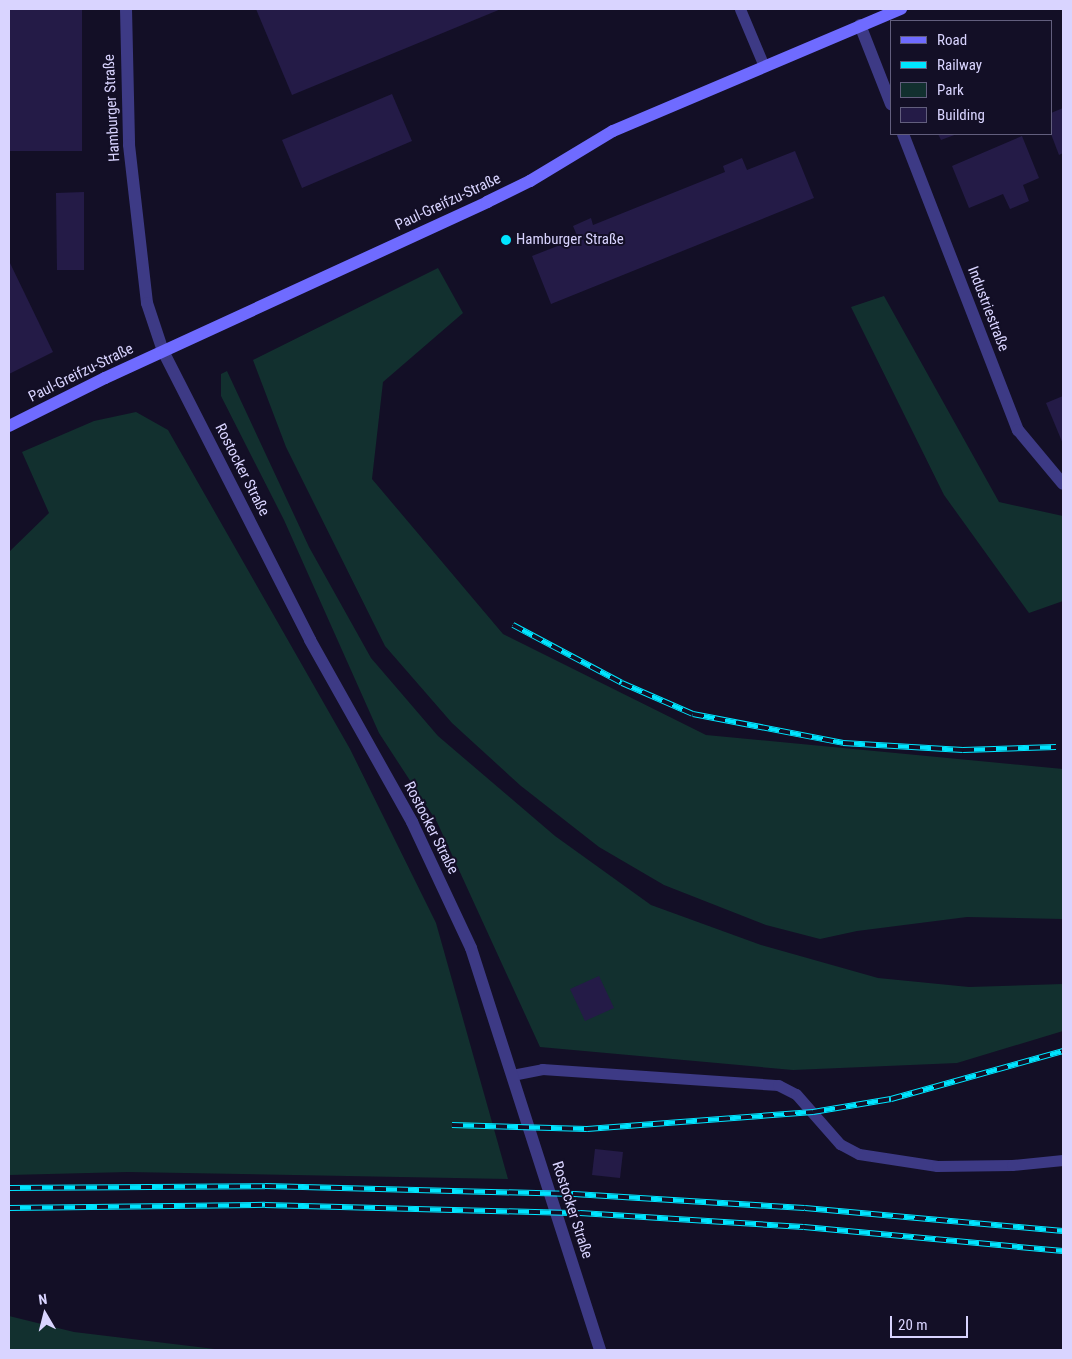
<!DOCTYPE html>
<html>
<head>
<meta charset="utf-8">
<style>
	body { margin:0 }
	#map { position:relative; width:1072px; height:1359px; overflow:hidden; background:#130f26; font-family:"Roboto Condensed",sans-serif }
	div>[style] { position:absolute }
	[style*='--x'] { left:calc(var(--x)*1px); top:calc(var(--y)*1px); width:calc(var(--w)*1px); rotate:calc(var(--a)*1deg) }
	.green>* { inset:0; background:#12302f }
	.building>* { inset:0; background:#241b47 }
	.service>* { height:11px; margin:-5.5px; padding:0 5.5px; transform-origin:5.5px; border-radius:5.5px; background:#3d3a85 }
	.minor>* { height:12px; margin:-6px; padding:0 6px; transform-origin:6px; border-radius:6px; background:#3d3a85 }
	.tertiary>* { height:12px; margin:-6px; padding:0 6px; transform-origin:6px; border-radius:6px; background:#3d3a85 }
	.secondary>* { height:12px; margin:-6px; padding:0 6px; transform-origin:6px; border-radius:6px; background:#6f6bff }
	.rail>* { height:5.5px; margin-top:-2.75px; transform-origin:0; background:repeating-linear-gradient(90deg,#130f26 0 11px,#00e5ff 0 22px); box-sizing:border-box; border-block:1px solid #00e5ff }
	.dots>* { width:14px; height:14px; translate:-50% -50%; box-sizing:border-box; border:2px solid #130f26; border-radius:50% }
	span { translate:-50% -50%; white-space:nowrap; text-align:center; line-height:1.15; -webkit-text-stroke:4px #130f26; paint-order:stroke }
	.street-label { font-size:15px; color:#d9d4ff }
	.poi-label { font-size:15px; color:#d9d4ff }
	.left { translate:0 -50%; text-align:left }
	.frame { position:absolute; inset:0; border:10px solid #d9d4ff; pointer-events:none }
	.legend { position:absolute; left:890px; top:20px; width:162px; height:115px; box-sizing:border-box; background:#130f26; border:1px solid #625e7d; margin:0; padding:6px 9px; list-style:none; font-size:15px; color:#d9d4ff }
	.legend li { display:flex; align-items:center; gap:10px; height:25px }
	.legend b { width:25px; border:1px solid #625e7d }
	.north { position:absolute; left:20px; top:1289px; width:50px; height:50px; -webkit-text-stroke:4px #130f26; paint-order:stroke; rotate:352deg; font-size:14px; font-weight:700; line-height:20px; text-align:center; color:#d9d4ff }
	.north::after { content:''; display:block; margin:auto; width:18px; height:22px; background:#d9d4ff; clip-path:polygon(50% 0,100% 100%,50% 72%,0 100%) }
	.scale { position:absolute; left:890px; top:1316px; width:78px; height:22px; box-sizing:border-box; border:2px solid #d9d4ff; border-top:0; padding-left:6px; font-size:15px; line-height:18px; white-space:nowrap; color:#d9d4ff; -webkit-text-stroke:4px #130f26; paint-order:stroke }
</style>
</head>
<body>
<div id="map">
	<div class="green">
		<i style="clip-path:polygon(438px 268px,463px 313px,383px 382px,372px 479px,503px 634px,706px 735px,1063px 769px,1063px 919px,967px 917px,857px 931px,820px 939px,766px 925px,664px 885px,599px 847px,521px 786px,452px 723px,385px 646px,286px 447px,253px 360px)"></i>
		<i style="clip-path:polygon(884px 296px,999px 502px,1063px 516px,1063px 601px,1029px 613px,944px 495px,851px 307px)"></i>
		<i style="clip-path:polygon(227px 371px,309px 547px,371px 658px,438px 736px,555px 836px,651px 905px,761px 945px,878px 978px,969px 987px,1063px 984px,1063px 1031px,957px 1063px,793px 1070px,540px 1047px,437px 822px,379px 733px,284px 520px,221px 396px,221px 374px)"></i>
		<i style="clip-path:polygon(136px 412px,168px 430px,350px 749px,436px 923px,508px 1179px,128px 1172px,9px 1175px,9px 552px,49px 513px,22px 452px,94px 421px)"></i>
		<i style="clip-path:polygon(9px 1316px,74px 1332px,223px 1350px,9px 1350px)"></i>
	</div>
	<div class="building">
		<i style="clip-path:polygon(9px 9px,82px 9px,82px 151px,9px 151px)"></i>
		<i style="clip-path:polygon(256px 9px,501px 9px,292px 95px)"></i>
		<i style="clip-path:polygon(392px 94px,412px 141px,302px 188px,282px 140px)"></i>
		<i style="clip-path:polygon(1063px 108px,1063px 153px,1059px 155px,1051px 134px,1051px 113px)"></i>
		<i style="clip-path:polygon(938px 134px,957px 134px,941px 140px)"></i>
		<i style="clip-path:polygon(1022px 136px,1039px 178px,1023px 185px,1029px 201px,1010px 209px,1003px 194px,969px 208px,952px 166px)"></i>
		<i style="clip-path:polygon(795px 151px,814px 198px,551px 304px,532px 256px,578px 238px,573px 226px,591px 218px,593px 225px,725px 172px,723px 166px,742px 158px,747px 170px)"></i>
		<i style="clip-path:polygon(84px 192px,84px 270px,57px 270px,56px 193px)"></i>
		<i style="clip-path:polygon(9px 261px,53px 352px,9px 374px)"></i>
		<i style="clip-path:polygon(1063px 396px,1063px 444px,1046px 403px)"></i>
		<i style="clip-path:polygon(599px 976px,614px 1008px,585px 1021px,570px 989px)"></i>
		<i style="clip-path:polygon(595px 1149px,623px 1152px,620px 1178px,592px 1175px)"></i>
	</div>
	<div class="service">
		<i style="--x:740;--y:9;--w:62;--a:67.2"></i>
		<i style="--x:512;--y:1075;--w:31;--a:-11"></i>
		<i style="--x:542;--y:1069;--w:237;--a:3.9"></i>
		<i style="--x:778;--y:1085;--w:20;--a:27"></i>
		<i style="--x:796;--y:1094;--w:67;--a:48.7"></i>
		<i style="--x:840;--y:1144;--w:21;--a:28"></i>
		<i style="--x:859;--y:1154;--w:79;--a:8.7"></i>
		<i style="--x:937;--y:1166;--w:75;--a:-0.8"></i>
		<i style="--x:1012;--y:1165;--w:51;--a:-5.6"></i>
	</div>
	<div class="minor">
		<i style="--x:126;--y:9;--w:136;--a:88.7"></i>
		<i style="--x:129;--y:145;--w:159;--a:83.5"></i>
		<i style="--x:147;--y:303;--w:51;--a:71.6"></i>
		<i style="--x:860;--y:25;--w:85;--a:68.6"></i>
		<i style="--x:903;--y:134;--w:318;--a:68.8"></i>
		<i style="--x:1018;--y:430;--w:70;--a:50.2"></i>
	</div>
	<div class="tertiary">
		<i style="--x:163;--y:351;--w:324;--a:63"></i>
		<i style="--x:310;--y:640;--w:209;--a:60.7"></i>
		<i style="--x:412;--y:822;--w:139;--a:64.9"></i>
		<i style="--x:471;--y:948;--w:422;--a:72.2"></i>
	</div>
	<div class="secondary">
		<i style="--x:9;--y:426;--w:107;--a:-26.6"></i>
		<i style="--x:105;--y:378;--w:421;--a:-24.7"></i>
		<i style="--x:487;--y:202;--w:48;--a:-26"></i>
		<i style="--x:530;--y:181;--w:97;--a:-31.1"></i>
		<i style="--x:613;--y:131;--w:313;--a:-23"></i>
	</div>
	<div class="rail">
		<i style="--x:513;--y:625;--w:123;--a:28"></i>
		<i style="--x:622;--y:683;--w:77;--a:23.6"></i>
		<i style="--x:693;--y:714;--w:153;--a:10.9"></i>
		<i style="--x:843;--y:743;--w:120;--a:3.3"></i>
		<i style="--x:963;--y:750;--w:93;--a:-1.8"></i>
		<i style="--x:452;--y:1125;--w:135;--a:1.7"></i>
		<i style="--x:587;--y:1129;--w:227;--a:-4.3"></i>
		<i style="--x:813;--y:1112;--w:79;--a:-9.5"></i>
		<i style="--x:891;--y:1099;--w:179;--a:-15.6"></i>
		<i style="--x:9;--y:1188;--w:256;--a:-0.4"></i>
		<i style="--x:265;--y:1186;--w:309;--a:1.5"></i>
		<i style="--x:574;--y:1194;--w:231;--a:3.5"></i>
		<i style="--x:805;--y:1208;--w:259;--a:5.1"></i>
		<i style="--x:9;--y:1208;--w:256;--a:-0.7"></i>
		<i style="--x:265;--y:1205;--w:315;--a:1.5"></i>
		<i style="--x:580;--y:1213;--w:224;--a:3.6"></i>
		<i style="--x:804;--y:1227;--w:260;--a:5.3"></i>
	</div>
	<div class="dots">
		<i style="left:506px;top:240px;background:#00e5ff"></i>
	</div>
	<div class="street-label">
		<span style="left:112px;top:108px;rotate:-93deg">Hamburger Straße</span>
		<span style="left:448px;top:202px;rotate:-25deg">Paul-Greifzu-Straße</span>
		<span style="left:988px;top:309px;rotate:69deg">Industriestraße</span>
		<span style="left:81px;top:373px;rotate:-26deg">Paul-Greifzu-Straße</span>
		<span style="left:242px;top:470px;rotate:63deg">Rostocker Straße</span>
		<span style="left:431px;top:828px;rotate:63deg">Rostocker Straße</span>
		<span style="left:572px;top:1210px;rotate:72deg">Rostocker Straße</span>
	</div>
	<div class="poi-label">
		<span class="left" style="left:516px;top:240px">Hamburger Straße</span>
	</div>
	<div class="frame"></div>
	<ul class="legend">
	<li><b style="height:6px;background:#6f6bff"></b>Road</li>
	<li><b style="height:6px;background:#00e5ff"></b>Railway</li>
	<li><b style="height:14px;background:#12302f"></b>Park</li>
	<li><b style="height:14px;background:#241b47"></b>Building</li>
	</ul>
	<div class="north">N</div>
	<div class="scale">20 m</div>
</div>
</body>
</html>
